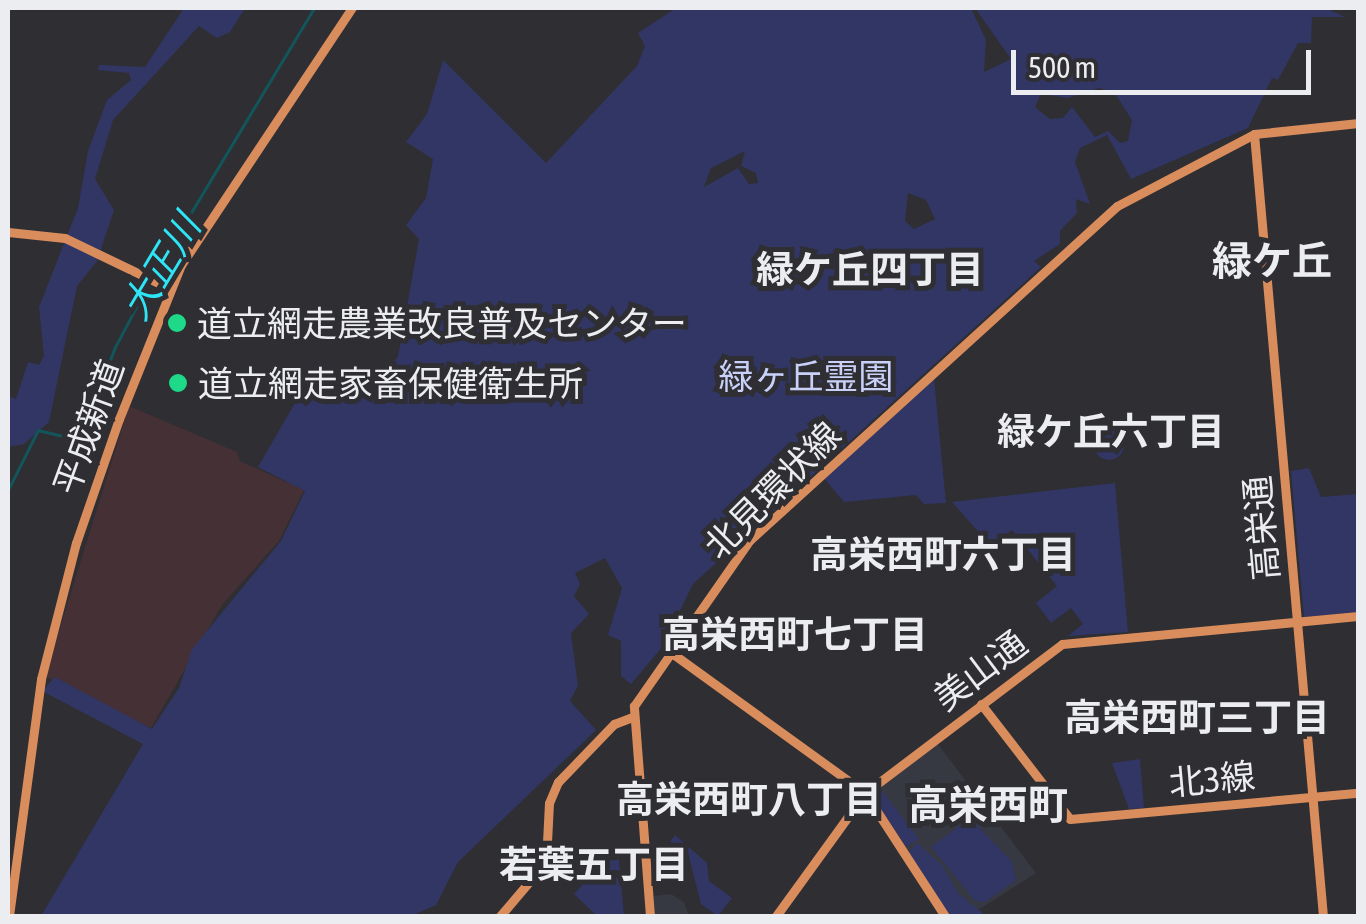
<!DOCTYPE html>
<html>
<head>
<meta charset="utf-8">
<style>
	body { margin:0 }
	#map { position:relative; width:1366px; height:924px; overflow:hidden; background:#2e2e33; font-family:"Asap Condensed","Noto Sans JP",sans-serif }
	div>[style] { position:absolute }
	[style*='--x'] { left:calc(var(--x)*1px); top:calc(var(--y)*1px); width:calc(var(--w)*1px); rotate:calc(var(--a)*1deg) }
	.industrial>* { inset:0; background:#443035 }
	.built>* { inset:0; background:#363842 }
	.green>* { inset:0; background:#323664 }
	.round { border-radius:50% }
	.stream>* { height:2.5px; margin:-1.25px; padding:0 1.25px; transform-origin:1.25px; border-radius:1.25px; background:#12555b }
	.secondary>* { height:9px; margin:-4.5px; padding:0 4.5px; transform-origin:4.5px; border-radius:4.5px; background:#d98c5c }
	.dots>* { width:28px; height:28px; translate:-50% -50%; box-sizing:border-box; border:5px solid #2e2e33; border-radius:50% }
	span { translate:-50% -50%; white-space:nowrap; text-align:center; line-height:1.15; -webkit-text-stroke:10px #2e2e33; paint-order:stroke }
	.poi-label { font-size:35px; color:#ecedf0 }
	.left { translate:0 -50%; text-align:left }
	.park-label { font-size:35px; color:#cad1f8 }
	.street-label { font-size:35px; color:#ecedf0 }
	.water-label { font-size:38px; color:#2ee5f5; font-style:italic }
	.neighbourhood-label { font-size:38px; color:#ecedf0; font-weight:700 }
	.quarter-label { font-size:40px; color:#ecedf0; font-weight:700 }
	.frame { position:absolute; inset:0; border:10px solid #ecedf0; pointer-events:none }
	.scale { position:absolute; left:1011px; top:50px; width:300px; height:45px; box-sizing:border-box; border:5px solid #ecedf0; border-top:0; padding-left:12px; font-size:30px; line-height:35px; white-space:nowrap; color:#ecedf0; -webkit-text-stroke:8px #2e2e33; paint-order:stroke }
</style>
</head>
<body>
<div id="map">
	<div class="industrial">
		<i style="clip-path:polygon(129px 406px,237px 452px,240px 461px,304px 490px,279px 541px,222px 605px,151px 728px,45px 676px)"></i>
	</div>
	<div class="built">
		<i style="clip-path:polygon(934px 739px,1036px 873px,969px 916px,945px 916px,865px 793px)"></i>
		<i style="clip-path:polygon(671px 894px,684px 902px,689px 916px,655px 916px,653px 896px)"></i>
	</div>
	<div class="green">
		<i style="clip-path:polygon(184px 8px,245px 8px,230px 32px,217px 38px,199px 26px,113px 120px,95px 179px,114px 210px,97px 261px,77px 286px,49px 422px,24px 444px,8px 447px,8px 396px,16px 399px,28px 362px,39px 365px,44px 356px,39px 307px,78px 208px,88px 151px,107px 100px,131px 80px,129px 73px,98px 70px,99px 65px,145px 67px)"></i>
		<i style="clip-path:polygon(evenodd,676px 8px,971px 8px,986px 40px,984px 72px,1011px 59px,975px 8px,1325px 8px,1345px 17px,1312px 17px,1311px 43px,1298px 43px,1278px 80px,1272px 78px,1248px 128px,1131px 179px,1107px 135px,1080px 148px,1075px 162px,1090px 204px,1076px 199px,1077px 213px,1060px 231px,1060px 244px,1034px 261px,1041px 267px,693px 584px,663px 646px,631px 684px,621px 676px,621px 641px,608px 635px,622px 588px,605px 558px,575px 573px,580px 584px,574px 596px,589px 614px,571px 633px,578px 686px,570px 701px,596px 730px,458px 862px,436px 905px,411px 916px,41px 916px,143px 744px,42px 691px,55px 677px,152px 729px,179px 688px,192px 649px,281px 541px,305px 491px,258px 467px,319px 361px,372px 386px,398px 357px,419px 239px,406px 225px,426px 198px,433px 159px,406px 142px,427px 114px,443px 60px,546px 163px,637px 66px,645px 46px,638px 33px,676px 8px,1099px 88px,1114px 92px,1132px 120px,1128px 141px,1120px 143px,1108px 131px,1095px 137px,1072px 107px,1063px 118px,1050px 119px,1035px 107px,1041px 94px,1068px 98px,1099px 88px,676px 8px,745px 151px,741px 166px,756px 173px,758px 183px,749px 184px,738px 168px,704px 187px,711px 168px,745px 151px,676px 8px,908px 193px,926px 200px,935px 219px,914px 229px,905px 221px,908px 193px)"></i>
		<i style="clip-path:polygon(934px 379px,946px 503px,924px 504px,916px 495px,844px 502px,824px 478px)"></i>
		<i class="round" style="left:1094px;top:430px;width:30px;height:30px"></i>
		<i style="clip-path:polygon(1309px 468px,1321px 497px,1358px 494px,1358px 612px,1304px 617px,1291px 471px)"></i>
		<i style="clip-path:polygon(1115px 483px,1128px 632px,1068px 636px,1083px 624px,1071px 608px,1051px 623px,1036px 603px,1057px 586px,1012px 530px,990px 545px,952px 502px)"></i>
		<i style="clip-path:polygon(1140px 759px,1144px 808px,1129px 809px,1112px 763px)"></i>
		<i style="clip-path:polygon(882px 791px,919px 839px,906px 847px,870px 793px)"></i>
		<i style="clip-path:polygon(970px 818px,1012px 862px,1016px 880px,985px 902px,975px 901px,931px 847px)"></i>
		<i style="clip-path:polygon(675px 835px,707px 863px,709px 881px,732px 898px,718px 916px,701px 904px,688px 853px,670px 842px)"></i>
		<i style="clip-path:polygon(917px 843px,942px 865px,958px 893px,986px 916px,950px 916px,907px 854px)"></i>
		<i style="clip-path:polygon(619px 860px,624px 916px,597px 916px,574px 894px,590px 876px,590px 861px)"></i>
	</div>
	<div class="stream">
		<i style="--x:153;--y:276;--w:313;--a:-59"></i>
		<i style="--x:8;--y:490;--w:67;--a:-63.4"></i>
		<i style="--x:38;--y:430;--w:42;--a:13.7"></i>
		<i style="--x:79;--y:440;--w:100;--a:-68.8"></i>
		<i style="--x:115;--y:347;--w:72;--a:-62"></i>
	</div>
	<div class="secondary">
		<i style="--x:1254;--y:134;--w:785;--a:84.96"></i>
		<i style="--x:8;--y:232;--w:57;--a:6"></i>
		<i style="--x:65;--y:238;--w:115;--a:25.7"></i>
		<i style="--x:669;--y:651;--w:242;--a:35.9"></i>
		<i style="--x:865;--y:793;--w:147;--a:57"></i>
		<i style="--x:981;--y:704;--w:145;--a:52.3"></i>
		<i style="--x:1070;--y:819;--w:289;--a:-5.2"></i>
		<i style="--x:9;--y:916;--w:239;--a:-82.3"></i>
		<i style="--x:41;--y:679;--w:140;--a:-75.6"></i>
		<i style="--x:76;--y:543;--w:131;--a:-70.9"></i>
		<i style="--x:119;--y:419;--w:166;--a:-68.1"></i>
		<i style="--x:181;--y:265;--w:309;--a:-56.4"></i>
		<i style="--x:500;--y:916;--w:71;--a:-49.6"></i>
		<i style="--x:546;--y:862;--w:59;--a:-87.1"></i>
		<i style="--x:549;--y:803;--w:23;--a:-67"></i>
		<i style="--x:558;--y:782;--w:81;--a:-46"></i>
		<i style="--x:614;--y:724;--w:19;--a:-21"></i>
		<i style="--x:650;--y:916;--w:211;--a:-94.4"></i>
		<i style="--x:634;--y:706;--w:203;--a:-55.1"></i>
		<i style="--x:750;--y:540;--w:496;--a:-42.3"></i>
		<i style="--x:1117;--y:206;--w:155;--a:-27.7"></i>
		<i style="--x:1254;--y:134;--w:105;--a:-6"></i>
		<i style="--x:776;--y:916;--w:152;--a:-54.1"></i>
		<i style="--x:865;--y:793;--w:247;--a:-37.1"></i>
		<i style="--x:1062;--y:644;--w:297;--a:-5.4"></i>
	</div>
	<div class="dots">
		<i style="left:177px;top:323px;background:#1dd988"></i>
		<i style="left:178px;top:383px;background:#1dd988"></i>
	</div>
	<div class="poi-label">
		<span class="left" style="left:197px;top:323px">道立網走農業改良普及センター</span>
		<span class="left" style="left:198px;top:383px">道立網走家畜保健衛生所</span>
	</div>
	<div class="park-label">
		<span style="left:806px;top:376px">緑ヶ丘霊園</span>
	</div>
	<div class="street-label">
		<span style="left:88px;top:427px;rotate:-70deg">平成新道</span>
		<span style="left:772px;top:490px;rotate:-45deg">北見環状線</span>
		<span style="left:1261px;top:528px;rotate:-95deg">高栄通</span>
		<span style="left:980px;top:670px;rotate:-37deg">美山通</span>
		<span style="left:1212px;top:779px;rotate:-5deg">北3線</span>
	</div>
	<div class="water-label">
		<span style="left:161px;top:267px;rotate:-59deg">大正川</span>
	</div>
	<div class="neighbourhood-label">
		<span style="left:870px;top:270px">緑ケ丘四丁目</span>
		<span style="left:1111px;top:432px">緑ケ丘六丁目</span>
		<span style="left:943px;top:555px">高栄西町六丁目</span>
		<span style="left:795px;top:635px">高栄西町七丁目</span>
		<span style="left:1197px;top:718px">高栄西町三丁目</span>
		<span style="left:749px;top:800px">高栄西町八丁目</span>
		<span style="left:594px;top:865px">若葉五丁目</span>
	</div>
	<div class="quarter-label">
		<span style="left:1272px;top:261px">緑ケ丘</span>
		<span style="left:988px;top:805px">高栄西町</span>
	</div>
	<div class="frame"></div>
	<div class="scale">500 m</div>
</div>
</body>
</html>
